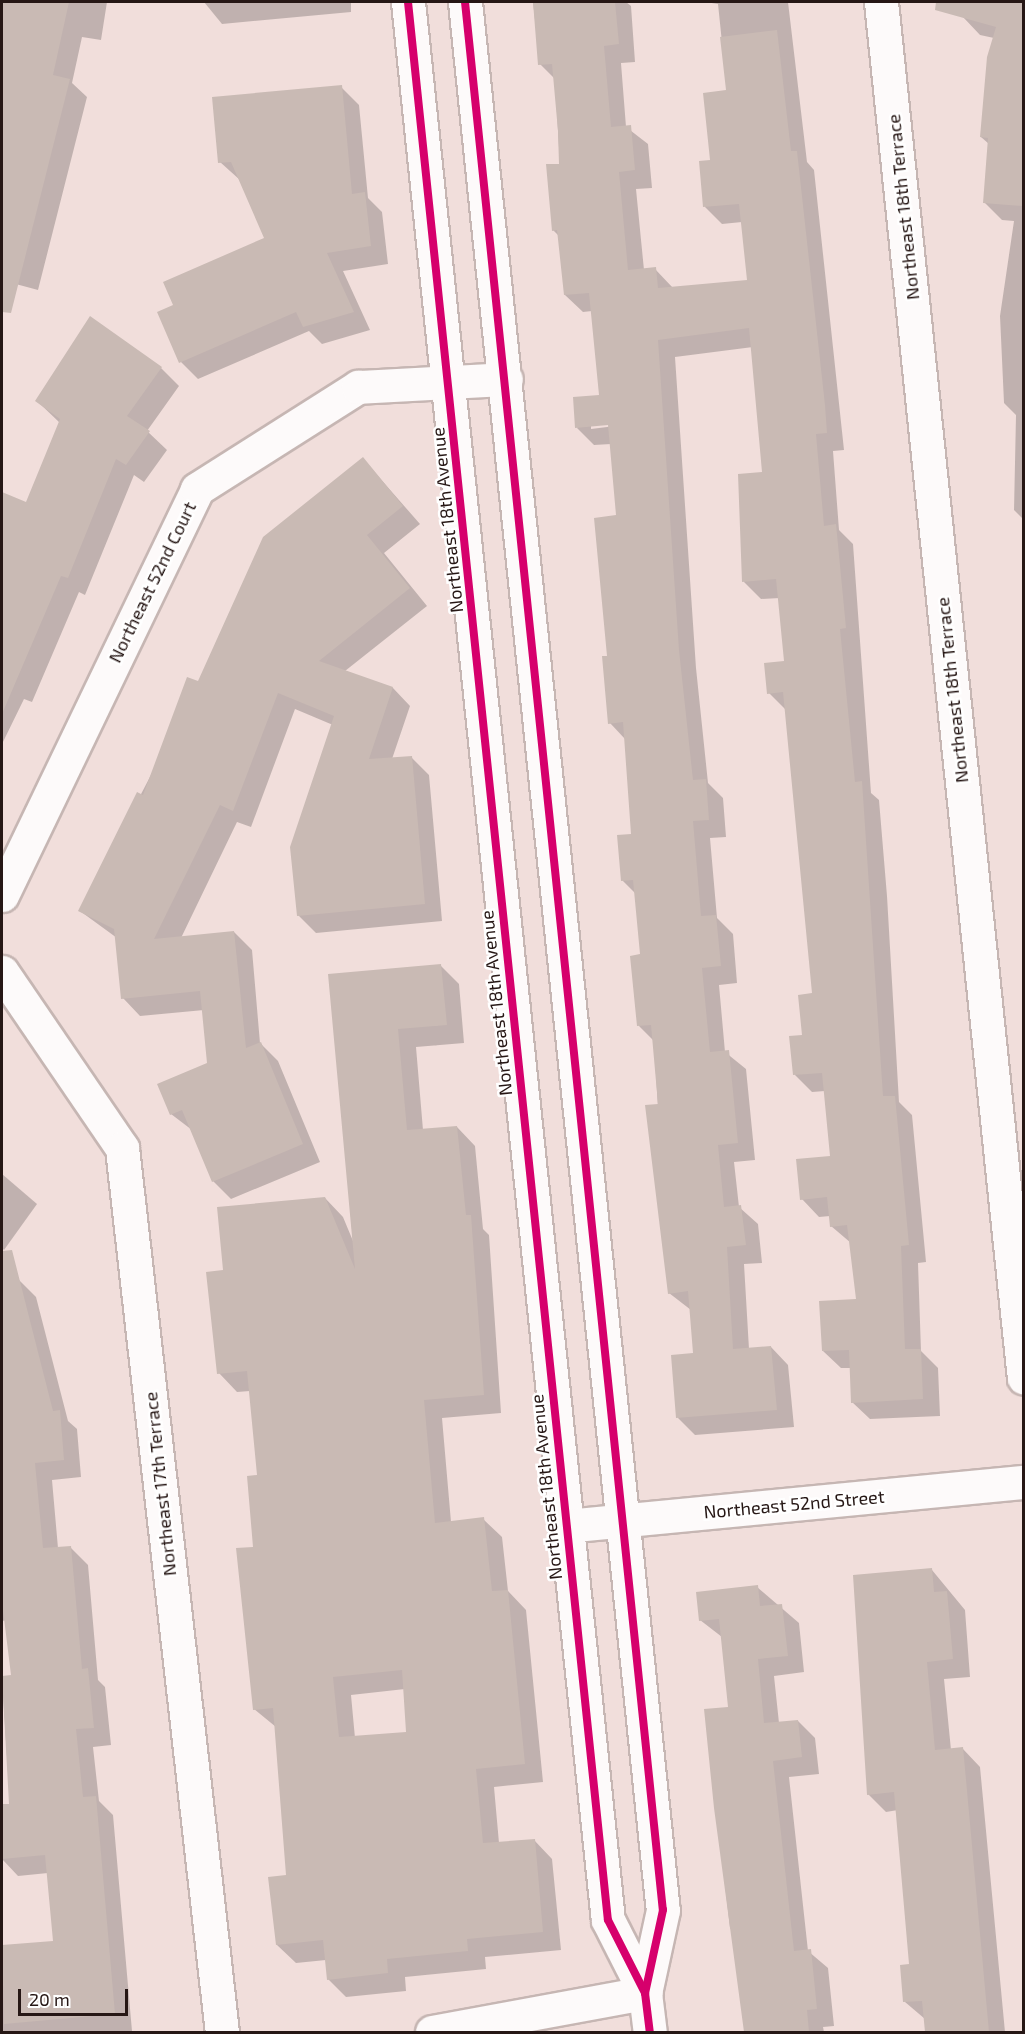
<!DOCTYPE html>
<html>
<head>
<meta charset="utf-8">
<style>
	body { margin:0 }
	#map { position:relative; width:1025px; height:2034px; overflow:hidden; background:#f1dedb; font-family:"Exo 2",sans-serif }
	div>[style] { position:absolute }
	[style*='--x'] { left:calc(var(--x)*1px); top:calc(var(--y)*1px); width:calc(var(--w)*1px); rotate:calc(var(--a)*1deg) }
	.shadow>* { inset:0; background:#0003 }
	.building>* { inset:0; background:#c9bab4 }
	.roads { filter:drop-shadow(2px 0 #c6b6b3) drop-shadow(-2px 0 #c6b6b3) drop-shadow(0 2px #c6b6b3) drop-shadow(0 -2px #c6b6b3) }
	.minor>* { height:33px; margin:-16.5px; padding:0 16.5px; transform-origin:16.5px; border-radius:16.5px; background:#fdfafa }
	.cycleway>* { height:8px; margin:-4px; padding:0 4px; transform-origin:4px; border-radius:4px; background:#d6006c }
	span { translate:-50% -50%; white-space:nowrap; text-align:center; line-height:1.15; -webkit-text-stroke:5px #fff; paint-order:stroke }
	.street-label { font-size:18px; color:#261715 }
	.frame { position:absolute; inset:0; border:3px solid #261715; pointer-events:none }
	.scale { position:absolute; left:18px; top:1989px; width:110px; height:27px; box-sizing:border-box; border:3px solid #261715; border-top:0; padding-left:8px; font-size:18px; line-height:21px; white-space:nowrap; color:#261715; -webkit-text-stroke:4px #fff; paint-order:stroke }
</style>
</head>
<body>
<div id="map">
	<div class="shadow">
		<i style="clip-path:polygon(2px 2px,107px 2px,101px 40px,82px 37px,72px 83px,87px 97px,38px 290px,12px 283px,2px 312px)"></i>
		<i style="clip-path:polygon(204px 2px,351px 2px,351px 12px,222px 24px)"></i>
		<i style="clip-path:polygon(evenodd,533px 2px,626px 2px,631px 6px,635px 62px,621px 63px,626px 127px,648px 144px,652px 188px,636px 189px,644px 270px,655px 269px,673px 288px,748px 281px,742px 222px,722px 224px,705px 207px,727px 91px,718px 4px,705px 2px,788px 2px,807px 162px,814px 170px,844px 450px,833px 451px,839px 530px,853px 544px,871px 793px,879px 800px,887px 896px,899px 1102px,912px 1115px,926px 1262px,918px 1263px,921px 1351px,938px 1368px,940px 1416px,870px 1419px,852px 1402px,851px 1368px,841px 1368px,823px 1351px,857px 1301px,851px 1243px,831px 1226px,830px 1216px,819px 1217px,802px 1199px,831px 1157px,825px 1091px,812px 1092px,795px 1075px,814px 995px,786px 710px,769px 693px,786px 662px,780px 598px,761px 599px,744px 582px,763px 473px,753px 347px,675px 357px,696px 668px,708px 783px,723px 798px,726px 837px,710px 838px,717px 918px,733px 934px,737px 983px,719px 985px,725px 1052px,746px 1069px,755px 1160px,734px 1162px,739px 1207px,758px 1224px,762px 1263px,744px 1264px,749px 1349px,771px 1347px,788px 1365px,794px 1427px,695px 1435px,678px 1418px,694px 1354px,691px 1310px,669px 1293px,654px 1041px,639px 1026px,642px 956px,635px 893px,622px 880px,632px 835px,625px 739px,610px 723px,618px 517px,611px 444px,594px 445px,577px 428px,601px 396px,592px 311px,583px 312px,565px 295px,559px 236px,553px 230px,560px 165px,555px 79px,540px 64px,533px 2px,615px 423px,615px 426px,591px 429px,591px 425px,615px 423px)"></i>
		<i style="clip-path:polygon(967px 2px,1024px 2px,1024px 520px,1014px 510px,1016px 415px,1004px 403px,1000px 316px,1014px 221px,1002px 220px,984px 202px,989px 144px,981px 137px,994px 38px,980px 35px,963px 17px)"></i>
		<i style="clip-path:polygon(341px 87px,359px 105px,368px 198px,382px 212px,388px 264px,343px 271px,370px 330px,322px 344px,309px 331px,198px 379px,181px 362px,175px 306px,266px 239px,240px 180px,220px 162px)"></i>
		<i style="clip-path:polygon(161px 368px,179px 386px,147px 431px,167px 450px,144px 482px,134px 475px,85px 595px,79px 592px,32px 702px,24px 699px,2px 744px,2px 493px,27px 504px,60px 423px,37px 401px)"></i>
		<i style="clip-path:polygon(363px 459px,420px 524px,384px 553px,427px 606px,345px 671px,393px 688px,410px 706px,392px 759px,411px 757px,429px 775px,442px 921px,316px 933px,298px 915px,333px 725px,295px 709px,251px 827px,237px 822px,181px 938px,234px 932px,252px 950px,260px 1043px,278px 1061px,320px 1162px,231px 1199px,213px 1181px,192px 1130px,171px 1114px,209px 1064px,204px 1010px,140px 1016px,123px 998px,117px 938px,80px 911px,199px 683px)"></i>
		<i style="clip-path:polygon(evenodd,440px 965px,459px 984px,464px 1043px,416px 1047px,423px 1130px,457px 1127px,475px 1146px,483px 1229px,489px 1235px,501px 1413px,442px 1418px,451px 1522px,483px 1519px,502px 1537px,508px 1591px,526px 1610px,543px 1782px,494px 1787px,499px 1843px,534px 1840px,552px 1859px,561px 1950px,485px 1957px,486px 1969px,405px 1977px,406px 1991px,346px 1997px,328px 1979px,326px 1960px,296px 1963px,277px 1945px,288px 1876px,276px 1727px,254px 1709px,258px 1476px,250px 1391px,237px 1392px,219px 1373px,225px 1272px,325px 1198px,343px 1217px,353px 1241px,330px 975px,440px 965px,405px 1689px,408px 1734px,355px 1738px,351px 1695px,405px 1689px)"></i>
		<i style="clip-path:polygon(2px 1174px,37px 1204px,4px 1250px,2px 1248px)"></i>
		<i style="clip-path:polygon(18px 1279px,36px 1297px,68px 1421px,77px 1429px,81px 1477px,52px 1480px,58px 1548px,70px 1547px,88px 1565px,98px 1680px,105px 1687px,111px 1745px,93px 1747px,99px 1801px,113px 1815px,132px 2031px,2px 2032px,2px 1947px,54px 1942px,48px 1873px,18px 1876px,2px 1859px,2px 1806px,10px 1805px,2px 1678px,13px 1677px,8px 1620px,2px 1621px,2px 1283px)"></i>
		<i style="clip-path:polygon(932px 1570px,965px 1610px,970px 1677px,944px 1679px,951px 1750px,963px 1749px,980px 1767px,1005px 2032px,926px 2032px,925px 2019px,905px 2002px,911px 1965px,898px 1810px,886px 1812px,868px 1794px)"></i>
		<i style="clip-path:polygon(757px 1587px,799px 1623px,804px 1672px,774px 1676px,779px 1723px,798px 1721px,815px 1738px,819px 1774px,789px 1777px,808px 1951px,828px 1968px,834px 2026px,823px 2027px,824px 2032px,747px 2032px,736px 1934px,730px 1928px,705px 1711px,730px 1708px,722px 1637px,700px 1620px)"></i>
	</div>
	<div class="building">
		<i style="clip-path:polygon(2px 2px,69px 2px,53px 75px,70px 79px,11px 313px,2px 312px)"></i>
		<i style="clip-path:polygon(533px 2px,615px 2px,619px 44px,604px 46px,611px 127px,631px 125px,635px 170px,619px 172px,628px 270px,656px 267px,658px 288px,747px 280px,739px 204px,703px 207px,699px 161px,710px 160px,703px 93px,726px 90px,720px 37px,777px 30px,791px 151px,797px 151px,825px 405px,827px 433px,816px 434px,824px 526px,836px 524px,846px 628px,840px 629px,855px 782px,862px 781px,883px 1096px,895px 1096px,909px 1245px,901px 1246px,905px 1349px,921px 1349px,923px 1399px,851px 1403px,849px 1350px,822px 1351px,819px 1301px,856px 1299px,847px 1225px,830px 1227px,827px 1197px,800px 1200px,796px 1159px,830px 1156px,822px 1073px,793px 1075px,789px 1036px,802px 1035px,798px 995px,812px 993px,783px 692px,767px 694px,764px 663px,784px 661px,776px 579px,742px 582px,738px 474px,762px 472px,749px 328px,658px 340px,679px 650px,693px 780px,706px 779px,709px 820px,693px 821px,701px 916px,716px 915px,721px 966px,702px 968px,710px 1052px,729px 1050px,738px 1143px,718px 1145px,724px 1207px,741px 1205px,746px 1245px,727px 1247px,733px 1349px,771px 1346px,777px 1410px,676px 1418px,671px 1355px,693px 1353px,688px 1291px,668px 1294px,645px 1105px,658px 1104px,651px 1025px,637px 1026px,630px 956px,640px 954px,633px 880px,621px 881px,617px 835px,631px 834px,623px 722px,608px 724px,602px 656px,607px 656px,594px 518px,616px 515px,608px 425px,575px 428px,573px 397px,599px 395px,589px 293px,564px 295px,557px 230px,552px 231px,546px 164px,559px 164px,558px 131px,552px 64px,538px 65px)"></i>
		<i style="clip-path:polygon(936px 2px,1023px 2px,1023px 206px,983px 203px,988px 138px,980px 137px,987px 57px,996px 27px,935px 10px)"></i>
		<i style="clip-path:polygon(342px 85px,352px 194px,365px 192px,371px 246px,327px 253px,354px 312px,303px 327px,296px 312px,179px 363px,157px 312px,173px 305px,163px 282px,264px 238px,231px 162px,218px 163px,212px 97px)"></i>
		<i style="clip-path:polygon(90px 316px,162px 367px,127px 416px,150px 431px,126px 465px,116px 459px,68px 578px,61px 576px,2px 714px,2px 492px,26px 502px,60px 419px,35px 401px)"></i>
		<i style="clip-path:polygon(363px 457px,403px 506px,367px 535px,410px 588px,319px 661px,393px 687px,369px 759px,412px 756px,425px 904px,297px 916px,290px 847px,334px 716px,278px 693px,233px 811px,220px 805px,154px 939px,234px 931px,246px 1048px,261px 1042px,303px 1144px,212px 1182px,182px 1110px,170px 1115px,157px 1084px,207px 1063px,200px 991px,121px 999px,114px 929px,78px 911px,137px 792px,143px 795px,187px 677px,198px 681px,263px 537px)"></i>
		<i style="clip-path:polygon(evenodd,441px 964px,447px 1025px,398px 1029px,407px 1130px,457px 1126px,466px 1215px,471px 1215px,484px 1395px,424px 1400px,435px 1523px,484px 1517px,492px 1591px,508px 1590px,525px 1764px,476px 1769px,483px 1843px,535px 1839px,543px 1932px,467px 1939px,468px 1951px,387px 1959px,388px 1973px,327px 1980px,323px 1940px,276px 1945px,268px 1877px,286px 1875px,273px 1708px,253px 1710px,236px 1548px,253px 1547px,247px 1476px,257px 1475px,247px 1371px,217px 1374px,206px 1272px,223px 1270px,217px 1207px,325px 1197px,355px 1269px,328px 974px,441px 964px,402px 1670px,406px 1732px,339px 1737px,333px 1677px,402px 1670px)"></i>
		<i style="clip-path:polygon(12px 1250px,53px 1411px,60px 1410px,64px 1460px,35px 1463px,43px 1548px,71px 1546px,82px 1669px,88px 1668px,94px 1728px,76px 1729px,83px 1797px,96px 1796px,115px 2014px,4px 2024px,2px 1945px,53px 1941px,45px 1855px,2px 1859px,2px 1804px,9px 1804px,2px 1676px,11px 1675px,2px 1602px,2px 1251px)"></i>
		<i style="clip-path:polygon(932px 1568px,934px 1592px,947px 1591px,953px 1659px,927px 1662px,935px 1750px,963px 1747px,989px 2032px,925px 2032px,922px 2001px,903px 2002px,900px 1965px,909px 1964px,894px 1792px,867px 1795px,853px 1575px)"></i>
		<i style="clip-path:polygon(758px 1585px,760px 1606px,782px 1604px,788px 1656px,758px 1659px,764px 1723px,798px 1720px,802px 1757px,773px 1761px,794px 1951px,811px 1949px,817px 2009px,807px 2010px,809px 2032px,744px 2032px,714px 1808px,704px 1709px,728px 1707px,719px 1619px,699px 1621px,696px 1592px)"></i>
	</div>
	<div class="roads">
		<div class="minor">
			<i style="--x:408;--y:2;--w:1928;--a:84.05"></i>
			<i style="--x:608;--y:1920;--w:82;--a:63.1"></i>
			<i style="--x:465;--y:2;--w:1918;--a:84.08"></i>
			<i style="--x:663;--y:1910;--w:85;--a:102.2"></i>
			<i style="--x:645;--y:1993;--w:39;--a:83"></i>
			<i style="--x:881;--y:2;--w:1383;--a:84.07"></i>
			<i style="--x:2;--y:895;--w:450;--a:-64.3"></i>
			<i style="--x:197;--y:489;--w:191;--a:-32.4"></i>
			<i style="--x:358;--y:387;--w:148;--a:-3.1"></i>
			<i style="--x:2;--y:972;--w:213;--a:55.7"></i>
			<i style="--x:122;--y:1148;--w:890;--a:83.55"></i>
			<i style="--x:565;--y:1526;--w:461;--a:-5.5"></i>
			<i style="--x:432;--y:2032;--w:217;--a:-10.4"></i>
		</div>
	</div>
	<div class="cycleway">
		<i style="--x:408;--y:2;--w:1928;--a:84.05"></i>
		<i style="--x:608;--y:1920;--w:82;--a:63.1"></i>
		<i style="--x:465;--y:2;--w:1918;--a:84.08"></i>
		<i style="--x:663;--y:1910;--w:85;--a:102.2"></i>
		<i style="--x:645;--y:1993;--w:39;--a:83"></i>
	</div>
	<div class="street-label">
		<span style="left:903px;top:207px;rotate:-96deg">Northeast 18th Terrace</span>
		<span style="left:447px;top:520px;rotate:-96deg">Northeast 18th Avenue</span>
		<span style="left:152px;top:582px;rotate:-64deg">Northeast 52nd Court</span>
		<span style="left:952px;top:690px;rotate:-96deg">Northeast 18th Terrace</span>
		<span style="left:496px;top:1003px;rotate:-96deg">Northeast 18th Avenue</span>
		<span style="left:160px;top:1484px;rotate:-96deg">Northeast 17th Terrace</span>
		<span style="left:546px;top:1487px;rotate:-96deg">Northeast 18th Avenue</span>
		<span style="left:794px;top:1504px;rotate:-5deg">Northeast 52nd Street</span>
	</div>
	<div class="frame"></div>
	<div class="scale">20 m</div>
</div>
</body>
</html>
